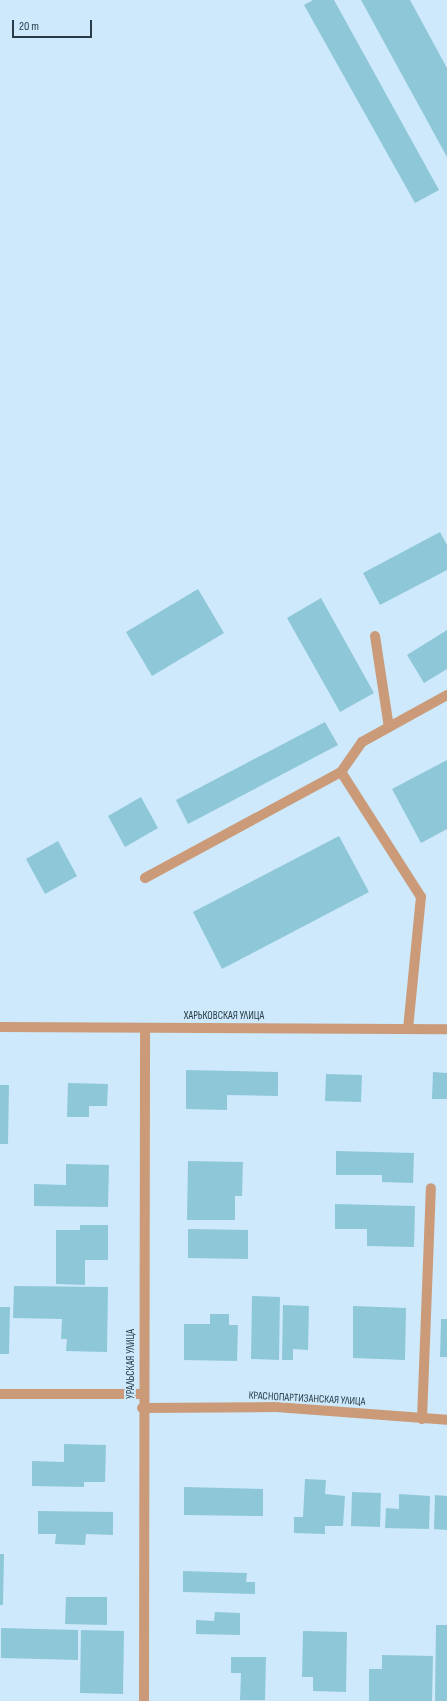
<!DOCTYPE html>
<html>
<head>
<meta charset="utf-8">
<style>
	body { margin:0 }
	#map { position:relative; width:447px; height:1701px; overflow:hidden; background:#cde9fb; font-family:"Sofia Sans Condensed",sans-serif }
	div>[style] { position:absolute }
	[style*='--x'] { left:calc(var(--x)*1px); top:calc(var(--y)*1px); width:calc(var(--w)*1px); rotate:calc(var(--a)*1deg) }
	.building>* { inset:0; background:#8ec8d8 }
	.minor>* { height:10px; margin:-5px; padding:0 5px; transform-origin:5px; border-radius:5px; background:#cb9b79 }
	span { translate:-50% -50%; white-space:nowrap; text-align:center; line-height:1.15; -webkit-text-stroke:4px #cde9fb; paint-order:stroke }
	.street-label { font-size:11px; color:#283b47 }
	.scale { position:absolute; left:12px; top:20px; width:80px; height:18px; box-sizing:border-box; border:2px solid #283b47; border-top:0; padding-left:5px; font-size:12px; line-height:14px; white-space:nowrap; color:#283b47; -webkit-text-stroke:3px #cde9fb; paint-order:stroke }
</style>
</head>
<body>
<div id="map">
	<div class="building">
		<i style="clip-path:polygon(313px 0,334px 0,439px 190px,415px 203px,304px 5px)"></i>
		<i style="clip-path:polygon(361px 0,410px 0,447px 68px,447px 157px)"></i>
		<i style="clip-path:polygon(440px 532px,447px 545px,447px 570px,380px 605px,363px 573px)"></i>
		<i style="clip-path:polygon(198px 589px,224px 633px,152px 676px,126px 632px)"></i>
		<i style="clip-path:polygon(321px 598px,374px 693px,340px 712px,287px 618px)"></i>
		<i style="clip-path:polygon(447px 630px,447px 669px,424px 683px,407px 655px)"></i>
		<i style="clip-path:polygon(325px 722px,338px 745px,188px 824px,176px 800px)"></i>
		<i style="clip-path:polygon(447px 760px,447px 829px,421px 843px,392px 789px)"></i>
		<i style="clip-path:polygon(141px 797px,158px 828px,125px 847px,108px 816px)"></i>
		<i style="clip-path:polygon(339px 836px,369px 892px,222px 969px,193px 912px)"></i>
		<i style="clip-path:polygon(58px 841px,77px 876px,45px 894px,26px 859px)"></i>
		<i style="clip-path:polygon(186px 1070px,278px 1072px,278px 1096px,227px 1095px,227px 1110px,186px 1109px)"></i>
		<i style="clip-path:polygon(433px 1072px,447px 1073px,447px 1099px,432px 1099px)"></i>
		<i style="clip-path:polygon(326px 1074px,362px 1075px,361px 1102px,325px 1101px)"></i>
		<i style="clip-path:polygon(68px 1083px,108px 1084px,107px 1106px,89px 1106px,89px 1117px,67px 1117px)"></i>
		<i style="clip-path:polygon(0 1085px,9px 1085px,8px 1144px,0 1144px)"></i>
		<i style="clip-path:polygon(336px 1151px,414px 1153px,413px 1183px,382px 1182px,382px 1175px,336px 1175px)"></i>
		<i style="clip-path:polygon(188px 1161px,243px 1162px,242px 1196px,235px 1196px,235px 1220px,187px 1220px)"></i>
		<i style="clip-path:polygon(66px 1164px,109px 1165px,108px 1207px,34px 1206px,34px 1184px,66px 1185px)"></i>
		<i style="clip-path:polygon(335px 1204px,415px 1206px,414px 1247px,367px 1246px,367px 1229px,335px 1229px)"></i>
		<i style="clip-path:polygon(80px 1225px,108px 1225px,108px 1260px,85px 1260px,85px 1285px,56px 1284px,56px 1230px,80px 1230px)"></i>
		<i style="clip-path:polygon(188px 1229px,248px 1230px,248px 1259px,188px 1258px)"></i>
		<i style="clip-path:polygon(14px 1286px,108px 1287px,107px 1352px,66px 1351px,67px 1339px,61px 1339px,62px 1319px,13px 1318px)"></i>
		<i style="clip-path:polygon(252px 1296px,280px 1297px,279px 1360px,251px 1359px)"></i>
		<i style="clip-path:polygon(283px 1305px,309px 1306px,308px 1350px,293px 1349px,293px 1360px,282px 1360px)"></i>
		<i style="clip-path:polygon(353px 1306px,406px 1308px,405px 1360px,353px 1358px)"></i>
		<i style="clip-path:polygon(0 1307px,10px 1307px,9px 1354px,0 1354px)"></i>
		<i style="clip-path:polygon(210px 1314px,229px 1314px,229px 1325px,238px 1325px,237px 1361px,184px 1360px,184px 1324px,210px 1324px)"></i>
		<i style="clip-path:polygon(441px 1319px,447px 1319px,447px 1357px,440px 1357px)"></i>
		<i style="clip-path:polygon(64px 1444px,106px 1445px,105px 1482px,84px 1482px,84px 1487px,32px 1486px,32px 1461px,64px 1462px)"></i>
		<i style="clip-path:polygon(305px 1479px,326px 1480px,325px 1494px,345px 1496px,343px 1526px,325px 1526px,325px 1534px,294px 1533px,294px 1517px,303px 1517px)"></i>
		<i style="clip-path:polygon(184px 1487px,263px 1489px,263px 1516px,184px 1515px)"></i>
		<i style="clip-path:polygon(352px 1492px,381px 1493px,380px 1527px,351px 1526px)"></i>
		<i style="clip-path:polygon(399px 1494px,430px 1496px,429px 1529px,385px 1528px,386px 1508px,399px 1509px)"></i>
		<i style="clip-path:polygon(435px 1495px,447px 1496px,447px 1530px,434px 1529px)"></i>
		<i style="clip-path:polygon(38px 1511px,113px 1512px,113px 1535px,86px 1534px,85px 1545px,55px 1544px,56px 1534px,38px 1534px)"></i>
		<i style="clip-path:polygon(0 1554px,4px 1554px,3px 1605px,0 1605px)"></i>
		<i style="clip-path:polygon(183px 1571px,247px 1573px,246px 1582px,255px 1582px,255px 1594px,183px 1592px)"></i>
		<i style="clip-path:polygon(66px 1597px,107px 1597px,107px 1625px,65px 1624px)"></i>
		<i style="clip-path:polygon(215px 1612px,240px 1613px,240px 1635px,196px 1634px,196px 1620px,214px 1621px)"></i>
		<i style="clip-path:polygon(436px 1625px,447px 1625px,447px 1701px,435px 1701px)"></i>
		<i style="clip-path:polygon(1px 1628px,78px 1630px,78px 1660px,1px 1658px)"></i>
		<i style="clip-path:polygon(81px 1630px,124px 1631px,123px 1694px,80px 1693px)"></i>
		<i style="clip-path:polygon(303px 1631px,347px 1632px,346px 1692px,313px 1691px,313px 1677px,302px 1677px)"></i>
		<i style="clip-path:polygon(382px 1655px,433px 1656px,432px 1701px,369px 1701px,369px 1669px,382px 1669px)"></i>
		<i style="clip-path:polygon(231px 1657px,266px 1657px,265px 1700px,240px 1700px,241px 1673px,231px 1673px)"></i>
	</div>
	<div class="minor">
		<i style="--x:375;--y:636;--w:92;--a:81.3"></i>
		<i style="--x:145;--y:878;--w:223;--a:-28.4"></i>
		<i style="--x:0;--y:1027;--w:447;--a:0.3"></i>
		<i style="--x:408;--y:1029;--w:133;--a:-84.4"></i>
		<i style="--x:421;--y:897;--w:148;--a:-122.6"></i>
		<i style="--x:341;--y:772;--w:37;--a:-55"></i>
		<i style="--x:362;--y:742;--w:97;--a:-28.9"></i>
		<i style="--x:0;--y:1394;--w:142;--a:0"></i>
		<i style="--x:142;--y:1408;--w:134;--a:-0.4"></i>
		<i style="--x:276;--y:1407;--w:171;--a:4.3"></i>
		<i style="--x:422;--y:1419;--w:231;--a:-87.8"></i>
		<i style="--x:144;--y:1701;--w:673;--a:-89.91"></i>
	</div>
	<div class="street-label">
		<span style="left:224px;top:1016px">ХАРЬКОВСКАЯ УЛИЦА</span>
		<span style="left:131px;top:1364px;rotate:-90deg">УРАЛЬСКАЯ УЛИЦА</span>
		<span style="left:307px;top:1399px;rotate:3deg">КРАСНОПАРТИЗАНСКАЯ УЛИЦА</span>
	</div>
	<div class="scale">20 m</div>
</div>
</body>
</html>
